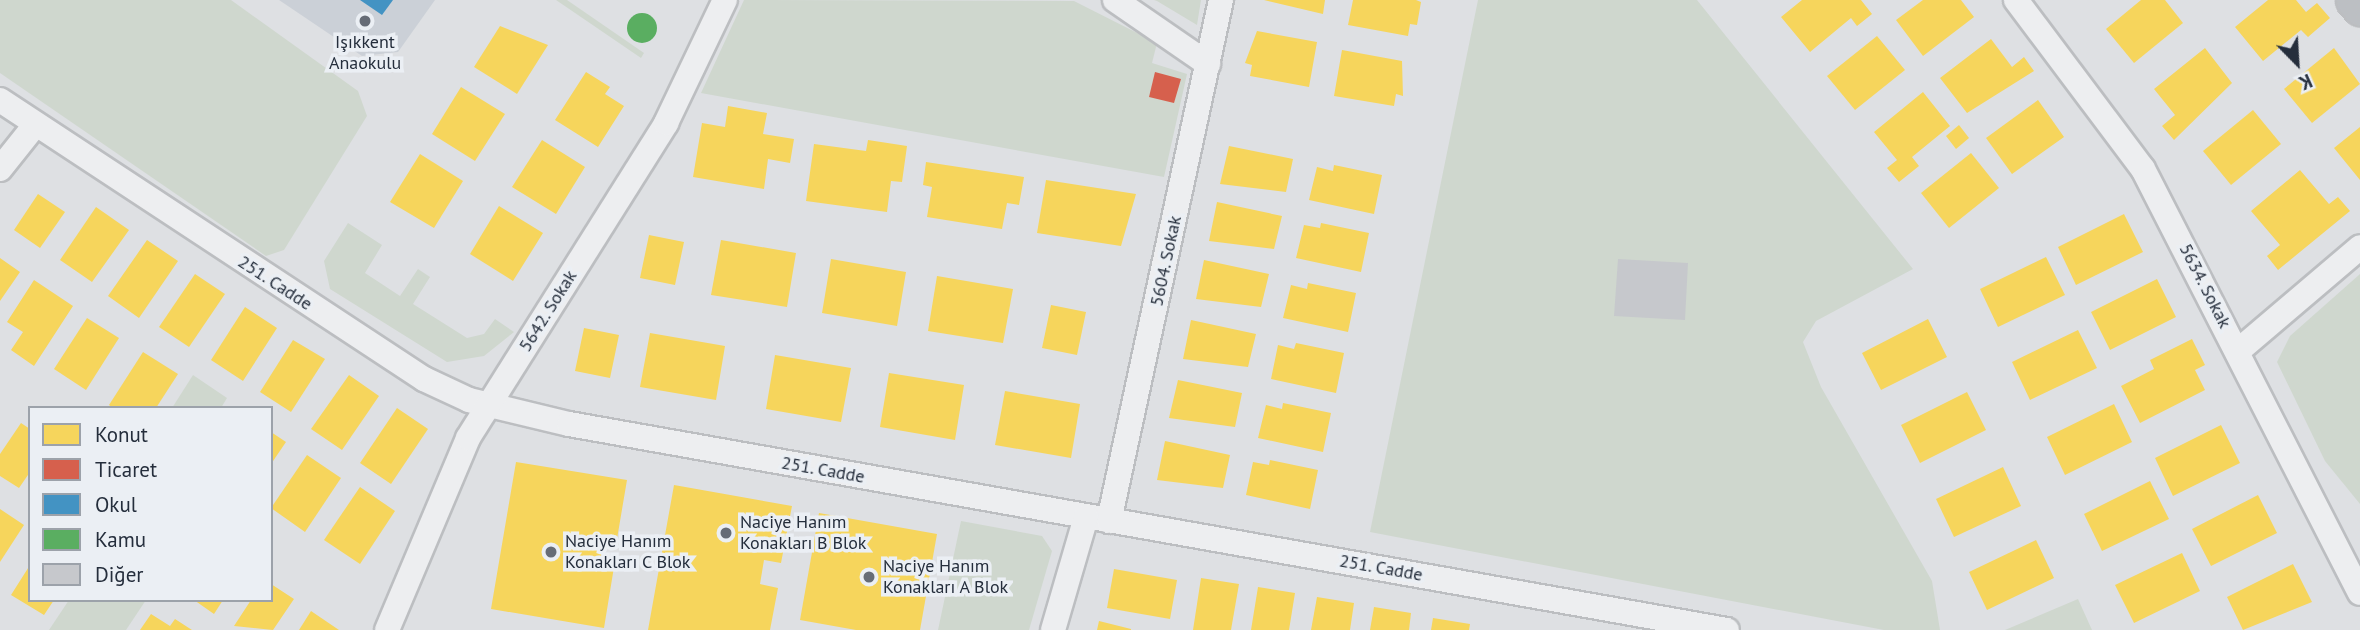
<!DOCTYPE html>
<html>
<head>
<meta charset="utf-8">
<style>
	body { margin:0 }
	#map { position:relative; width:2360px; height:630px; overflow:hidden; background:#dee0e3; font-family:"PT Sans",sans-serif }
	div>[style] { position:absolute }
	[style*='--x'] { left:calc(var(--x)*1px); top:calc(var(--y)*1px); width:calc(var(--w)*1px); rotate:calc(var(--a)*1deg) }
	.built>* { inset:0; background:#cbd0d7 }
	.green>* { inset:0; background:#cfd7ce }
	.homes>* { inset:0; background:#f6d55c }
	.shops>* { inset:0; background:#d6604d }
	.schools>* { inset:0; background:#4393c3 }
	.public>* { inset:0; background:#5aae61 }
	.round { border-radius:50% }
	.building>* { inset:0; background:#c6c8cc }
	.roads { filter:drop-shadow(2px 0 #bcbec1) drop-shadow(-2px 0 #bcbec1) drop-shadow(0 2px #bcbec1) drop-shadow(0 -2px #bcbec1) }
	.street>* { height:24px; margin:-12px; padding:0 12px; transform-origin:12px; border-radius:12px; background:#edeef0 }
	.secondary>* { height:33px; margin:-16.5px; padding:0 16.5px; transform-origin:16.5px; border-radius:16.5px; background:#bcbfc3 }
	.dots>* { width:19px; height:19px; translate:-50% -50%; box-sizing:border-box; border:4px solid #ebeff4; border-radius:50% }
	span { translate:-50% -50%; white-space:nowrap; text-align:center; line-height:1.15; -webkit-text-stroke:7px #ebeff4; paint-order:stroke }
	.poi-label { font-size:18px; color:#252e3c }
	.left { translate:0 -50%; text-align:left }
	.street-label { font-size:18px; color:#252e3c }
	.legend { position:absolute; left:28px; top:406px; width:245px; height:196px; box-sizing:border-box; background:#ebeff4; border:2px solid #9ca2aa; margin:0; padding:9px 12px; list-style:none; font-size:21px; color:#252e3c }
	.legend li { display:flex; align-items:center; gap:14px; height:35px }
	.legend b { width:35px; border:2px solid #9ca2aa }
	.north { position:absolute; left:2262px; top:28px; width:70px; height:70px; -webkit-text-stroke:5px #ebeff4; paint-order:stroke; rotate:156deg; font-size:19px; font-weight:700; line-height:28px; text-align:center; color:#252e3c }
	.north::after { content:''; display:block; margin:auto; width:24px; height:32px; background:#252e3c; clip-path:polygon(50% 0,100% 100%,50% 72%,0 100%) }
</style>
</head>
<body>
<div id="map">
	<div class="built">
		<i style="clip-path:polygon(279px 0,435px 0,398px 52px,362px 56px)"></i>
	</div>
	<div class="green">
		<i style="clip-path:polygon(0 0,231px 0,358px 91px,367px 116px,284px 250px,266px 256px,0 73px)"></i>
		<i style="clip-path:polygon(556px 0,567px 0,644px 53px,641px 58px)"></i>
		<i style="clip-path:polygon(744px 0,1074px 1px,1157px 43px,1152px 63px,1187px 74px,1164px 177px,701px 93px)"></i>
		<i style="clip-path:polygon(1154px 0,1201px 0,1197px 25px,1157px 1px)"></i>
		<i style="clip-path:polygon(1478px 0,1697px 0,1913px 269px,1816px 321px,1803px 342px,1821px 387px,1932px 581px,1940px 630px,1884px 630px,1370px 532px)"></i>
		<i style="clip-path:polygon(348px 223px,382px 245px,365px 273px,400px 296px,418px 269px,430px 277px,413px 304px,467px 338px,484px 334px,495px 319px,514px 332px,484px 356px,447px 362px,330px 289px,324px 261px)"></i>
		<i style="clip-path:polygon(2360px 274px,2360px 504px,2325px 461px,2277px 362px,2290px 336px)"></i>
		<i style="clip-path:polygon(193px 375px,227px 398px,221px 408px,172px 408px)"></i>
		<i style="clip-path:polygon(961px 521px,1042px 536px,1052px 551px,1029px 630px,938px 630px)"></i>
		<i style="clip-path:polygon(2078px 599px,2092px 630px,2005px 630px)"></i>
		<i style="clip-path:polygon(69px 600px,146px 600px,126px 630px,49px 630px)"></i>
	</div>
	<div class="homes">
		<i style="clip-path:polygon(1264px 0,1325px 0,1323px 14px)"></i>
		<i style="clip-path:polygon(1353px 0,1416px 0,1421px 2px,1417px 25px,1410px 24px,1408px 36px,1348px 25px)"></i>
		<i style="clip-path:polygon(1802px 0,1861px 0,1872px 14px,1857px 26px,1851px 18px,1810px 52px,1781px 17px)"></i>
		<i style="clip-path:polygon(1923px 0,1961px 0,1974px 17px,1923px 56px,1896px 20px)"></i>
		<i style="clip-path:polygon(2141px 0,2165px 0,2183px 23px,2134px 63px,2106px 29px)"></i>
		<i style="clip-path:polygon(2268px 0,2296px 0,2306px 12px,2317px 3px,2330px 18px,2308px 37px,2301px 30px,2263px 61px,2235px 27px)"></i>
		<i style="clip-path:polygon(500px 26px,548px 45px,517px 94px,474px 67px)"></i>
		<i style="clip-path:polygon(1257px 31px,1317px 42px,1309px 87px,1250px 76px,1252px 65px,1245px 63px)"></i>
		<i style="clip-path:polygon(1877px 36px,1905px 70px,1855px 110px,1827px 76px)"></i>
		<i style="clip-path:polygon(1991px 39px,2012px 67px,2024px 57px,2034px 71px,1967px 113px,1940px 78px)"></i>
		<i style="clip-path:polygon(2205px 48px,2232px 83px,2174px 140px,2162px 126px,2175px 115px,2154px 89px)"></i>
		<i style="clip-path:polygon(2334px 48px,2360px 84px,2312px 123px,2284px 89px)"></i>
		<i style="clip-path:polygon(1342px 50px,1402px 61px,1403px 96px,1396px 94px,1394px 106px,1334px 96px)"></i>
		<i style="clip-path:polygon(586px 72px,610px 87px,605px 94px,624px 106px,598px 147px,555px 120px)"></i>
		<i style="clip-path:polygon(461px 87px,505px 114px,475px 161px,432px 134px)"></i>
		<i style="clip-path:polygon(1923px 92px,1950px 126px,1912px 157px,1919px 166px,1899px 182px,1887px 168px,1897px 160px,1874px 132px)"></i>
		<i style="clip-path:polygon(2038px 100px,2064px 137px,2012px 174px,1986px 138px)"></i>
		<i style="clip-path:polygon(728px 106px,767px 113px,763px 134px,794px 139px,790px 163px,768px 159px,764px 189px,693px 177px,702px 123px,725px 127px)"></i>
		<i style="clip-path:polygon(2253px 110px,2281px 144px,2231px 185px,2203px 151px)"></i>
		<i style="clip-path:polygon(1959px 125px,1969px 138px,1956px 149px,1946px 136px)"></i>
		<i style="clip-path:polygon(2360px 127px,2360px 180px,2334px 148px)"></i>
		<i style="clip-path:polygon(542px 140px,585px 167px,556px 214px,512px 187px)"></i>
		<i style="clip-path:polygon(868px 140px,907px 146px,902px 182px,891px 181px,887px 212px,806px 201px,814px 144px,866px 151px)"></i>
		<i style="clip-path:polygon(1229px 146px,1293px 159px,1286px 192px,1220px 184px)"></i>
		<i style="clip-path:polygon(1971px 153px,1999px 188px,1949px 228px,1921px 193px)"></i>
		<i style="clip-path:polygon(420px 154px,463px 181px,434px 228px,390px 202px)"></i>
		<i style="clip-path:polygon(926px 162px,1024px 177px,1019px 205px,1007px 203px,1002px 229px,927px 217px,932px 187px,923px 185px)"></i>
		<i style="clip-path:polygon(1334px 165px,1382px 175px,1374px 214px,1309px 200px,1317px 167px,1333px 171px)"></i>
		<i style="clip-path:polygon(2300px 170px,2329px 204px,2338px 197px,2350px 211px,2278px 270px,2267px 256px,2280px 245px,2251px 211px)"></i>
		<i style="clip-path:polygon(1046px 180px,1136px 194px,1121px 246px,1037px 233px)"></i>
		<i style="clip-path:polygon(38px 194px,65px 212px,40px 248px,14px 230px)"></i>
		<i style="clip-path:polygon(1217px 202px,1282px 216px,1274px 249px,1209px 241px)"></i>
		<i style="clip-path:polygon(499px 206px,543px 233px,513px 281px,470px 254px)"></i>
		<i style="clip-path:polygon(96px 207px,129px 230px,92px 282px,60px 260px)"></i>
		<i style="clip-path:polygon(2124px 214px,2143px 252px,2076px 285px,2058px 247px)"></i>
		<i style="clip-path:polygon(1321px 223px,1369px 233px,1361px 272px,1296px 258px,1304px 225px,1320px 228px)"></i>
		<i style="clip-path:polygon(649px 235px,684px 242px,675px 285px,640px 278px)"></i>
		<i style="clip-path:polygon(147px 240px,178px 261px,139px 318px,108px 296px)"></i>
		<i style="clip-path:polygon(721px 240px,796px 253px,787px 307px,711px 295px)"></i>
		<i style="clip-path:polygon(2046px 257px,2065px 295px,1998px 327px,1980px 289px)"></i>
		<i style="clip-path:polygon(0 258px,20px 272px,0 301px)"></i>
		<i style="clip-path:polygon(831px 259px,906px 272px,897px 326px,822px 313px)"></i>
		<i style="clip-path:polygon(1204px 260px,1269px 274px,1261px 307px,1196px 299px)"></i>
		<i style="clip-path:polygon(195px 274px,225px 294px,189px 347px,159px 327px)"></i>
		<i style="clip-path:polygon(937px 276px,1013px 289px,1003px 343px,928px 331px)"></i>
		<i style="clip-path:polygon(2157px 279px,2176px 317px,2110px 350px,2091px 312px)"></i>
		<i style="clip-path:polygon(34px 280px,73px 306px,34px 366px,11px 350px,23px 332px,7px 322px)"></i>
		<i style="clip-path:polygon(1308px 283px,1356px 293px,1348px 332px,1283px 318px,1291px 285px,1307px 289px)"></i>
		<i style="clip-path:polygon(1051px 305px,1086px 312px,1077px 355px,1042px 348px)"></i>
		<i style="clip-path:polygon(245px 307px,277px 328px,243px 381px,211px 360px)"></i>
		<i style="clip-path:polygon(87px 318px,119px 338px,86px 390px,54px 369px)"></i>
		<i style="clip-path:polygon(1928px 319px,1947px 357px,1881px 390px,1862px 353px)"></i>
		<i style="clip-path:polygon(1191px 320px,1256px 334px,1248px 367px,1183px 359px)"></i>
		<i style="clip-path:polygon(584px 328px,619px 335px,610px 378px,575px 371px)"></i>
		<i style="clip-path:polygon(2078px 330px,2097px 368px,2030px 400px,2012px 362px)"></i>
		<i style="clip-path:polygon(650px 333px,725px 346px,716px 400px,640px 387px)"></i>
		<i style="clip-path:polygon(2192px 339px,2205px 365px,2195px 370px,2205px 390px,2140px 423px,2121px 386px,2154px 369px,2150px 360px)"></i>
		<i style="clip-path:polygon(293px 340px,325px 359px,291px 412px,260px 392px)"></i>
		<i style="clip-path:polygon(1296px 343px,1344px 353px,1336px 393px,1271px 379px,1278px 345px,1294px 349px)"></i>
		<i style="clip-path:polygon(143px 352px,178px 374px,156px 408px,113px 408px,109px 405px)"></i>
		<i style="clip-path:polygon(775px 355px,851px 368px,841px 422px,766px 409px)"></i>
		<i style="clip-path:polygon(889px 373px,964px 385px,955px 440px,880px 427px)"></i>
		<i style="clip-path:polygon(349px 375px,379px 396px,342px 450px,311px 429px)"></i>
		<i style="clip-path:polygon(1178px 380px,1242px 393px,1235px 427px,1169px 418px)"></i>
		<i style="clip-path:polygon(1005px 391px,1080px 404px,1071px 458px,995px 445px)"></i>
		<i style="clip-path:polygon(1967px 392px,1986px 430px,1920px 463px,1901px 425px)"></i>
		<i style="clip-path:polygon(1283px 403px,1331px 413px,1323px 452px,1258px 438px,1266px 405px,1282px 409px)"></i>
		<i style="clip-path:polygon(2114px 404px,2132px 442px,2065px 475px,2047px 437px)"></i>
		<i style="clip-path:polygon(397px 408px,428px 429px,391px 484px,360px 463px)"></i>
		<i style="clip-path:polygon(21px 423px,30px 429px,30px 472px,19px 488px,0 476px,0 454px)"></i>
		<i style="clip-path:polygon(2221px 425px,2240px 463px,2173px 496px,2155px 458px)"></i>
		<i style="clip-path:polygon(271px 432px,286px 442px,271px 464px)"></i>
		<i style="clip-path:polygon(1165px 441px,1230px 455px,1223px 488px,1157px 480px)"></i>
		<i style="clip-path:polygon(307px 455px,341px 478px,305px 532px,271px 508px)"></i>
		<i style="clip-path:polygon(1270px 460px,1318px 470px,1310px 509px,1246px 495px,1253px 462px,1269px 465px)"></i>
		<i style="clip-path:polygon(516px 462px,627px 480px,617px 539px,604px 537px,600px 565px,614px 567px,604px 628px,491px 609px)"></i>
		<i style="clip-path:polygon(2003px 467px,2021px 506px,1954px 537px,1936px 499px)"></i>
		<i style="clip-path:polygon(2150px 481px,2169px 519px,2102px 551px,2084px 514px)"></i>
		<i style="clip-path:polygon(674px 485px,792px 506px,781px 563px,764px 560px,760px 584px,778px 588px,770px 630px,648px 630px)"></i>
		<i style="clip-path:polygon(360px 487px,395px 511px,360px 564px,324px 540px)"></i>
		<i style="clip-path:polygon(2258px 495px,2277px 533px,2211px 566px,2192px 529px)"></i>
		<i style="clip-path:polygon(0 509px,24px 525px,0 562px)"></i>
		<i style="clip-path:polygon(819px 513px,937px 534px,920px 630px,856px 630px,800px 620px)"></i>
		<i style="clip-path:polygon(2036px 540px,2054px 578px,1987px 610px,1969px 572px)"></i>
		<i style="clip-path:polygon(2182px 553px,2200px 591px,2134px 623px,2115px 585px)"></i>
		<i style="clip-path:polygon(2293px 564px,2312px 602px,2243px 630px,2227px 597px)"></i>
		<i style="clip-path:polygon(30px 565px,30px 600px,54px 600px,44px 615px,11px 595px)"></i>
		<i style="clip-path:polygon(1114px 569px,1177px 580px,1170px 619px,1107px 608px)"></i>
		<i style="clip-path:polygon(1201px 578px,1239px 584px,1231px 630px,1193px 630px)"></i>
		<i style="clip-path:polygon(271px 584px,294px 599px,273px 630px,234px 626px,251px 600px,271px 600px)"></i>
		<i style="clip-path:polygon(1258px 587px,1295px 593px,1289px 630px,1251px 630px)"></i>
		<i style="clip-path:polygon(1317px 597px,1354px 603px,1350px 630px,1311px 630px)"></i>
		<i style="clip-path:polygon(194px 600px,223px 600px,214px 614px)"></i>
		<i style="clip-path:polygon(1374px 607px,1411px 613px,1409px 630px,1370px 630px)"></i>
		<i style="clip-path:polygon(311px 611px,339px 630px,299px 630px)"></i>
		<i style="clip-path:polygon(151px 614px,170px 626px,175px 619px,192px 630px,140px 630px)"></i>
		<i style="clip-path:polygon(1433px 618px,1470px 624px,1469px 630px,1431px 630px)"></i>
		<i style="clip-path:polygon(1099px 621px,1131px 629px,1131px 630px,1097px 630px)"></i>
	</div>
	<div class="shops">
		<i style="clip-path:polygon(1155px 72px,1181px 79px,1174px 103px,1149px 97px)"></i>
	</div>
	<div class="schools">
		<i style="clip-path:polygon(360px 0,393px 0,382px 15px)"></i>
	</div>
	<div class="public">
		<i class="round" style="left:627px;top:13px;width:30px;height:30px"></i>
	</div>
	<div class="building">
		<i style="clip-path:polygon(1618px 259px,1688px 263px,1685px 320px,1614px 316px)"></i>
	</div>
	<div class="roads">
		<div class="street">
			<i style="--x:1115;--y:0;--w:113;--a:34.5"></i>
			<i style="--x:2016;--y:0;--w:211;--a:53.1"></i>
			<i style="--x:2143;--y:169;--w:476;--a:62.9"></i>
			<i style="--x:0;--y:100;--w:508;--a:33.35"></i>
			<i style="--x:424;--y:379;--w:50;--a:25"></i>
			<i style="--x:469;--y:400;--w:103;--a:13.5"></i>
			<i style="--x:569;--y:424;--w:1176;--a:10.09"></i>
			<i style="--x:0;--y:169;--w:56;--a:-51.5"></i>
			<i style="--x:2238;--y:351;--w:160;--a:-40.4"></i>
			<i style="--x:1109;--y:521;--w:533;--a:-77.87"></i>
			<i style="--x:387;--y:630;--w:208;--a:-67.1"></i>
			<i style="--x:468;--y:438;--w:372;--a:-57.8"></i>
			<i style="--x:666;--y:123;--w:136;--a:-64.4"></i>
			<i style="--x:1053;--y:630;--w:118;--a:-73.7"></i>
		</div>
		<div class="secondary">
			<i style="--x:2353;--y:0;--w:11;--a:49"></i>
		</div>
	</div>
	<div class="dots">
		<i style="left:365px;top:21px;background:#666c76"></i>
		<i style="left:726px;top:533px;background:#666c76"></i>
		<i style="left:551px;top:552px;background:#666c76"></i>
		<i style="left:869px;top:577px;background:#666c76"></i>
	</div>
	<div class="poi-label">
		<span style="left:365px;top:53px">Işıkkent<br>Anaokulu</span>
		<span class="left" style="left:740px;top:533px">Naciye Hanım<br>Konakları B Blok</span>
		<span class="left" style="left:565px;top:552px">Naciye Hanım<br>Konakları C Blok</span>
		<span class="left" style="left:883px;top:577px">Naciye Hanım<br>Konakları A Blok</span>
	</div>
	<div class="street-label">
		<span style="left:1166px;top:261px;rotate:-78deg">5604. Sokak</span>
		<span style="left:275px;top:283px;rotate:33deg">251. Cadde</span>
		<span style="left:2205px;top:286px;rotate:63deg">5634. Sokak</span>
		<span style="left:548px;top:311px;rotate:-58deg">5642. Sokak</span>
		<span style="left:823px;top:470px;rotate:10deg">251. Cadde</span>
		<span style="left:1381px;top:568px;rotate:10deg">251. Cadde</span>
	</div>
	<ul class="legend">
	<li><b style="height:19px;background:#f6d55c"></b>Konut</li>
	<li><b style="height:19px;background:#d6604d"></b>Ticaret</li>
	<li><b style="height:19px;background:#4393c3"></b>Okul</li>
	<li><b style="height:19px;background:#5aae61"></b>Kamu</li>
	<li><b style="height:19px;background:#c6c8cc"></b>Diğer</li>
	</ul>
	<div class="north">K</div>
</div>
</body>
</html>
